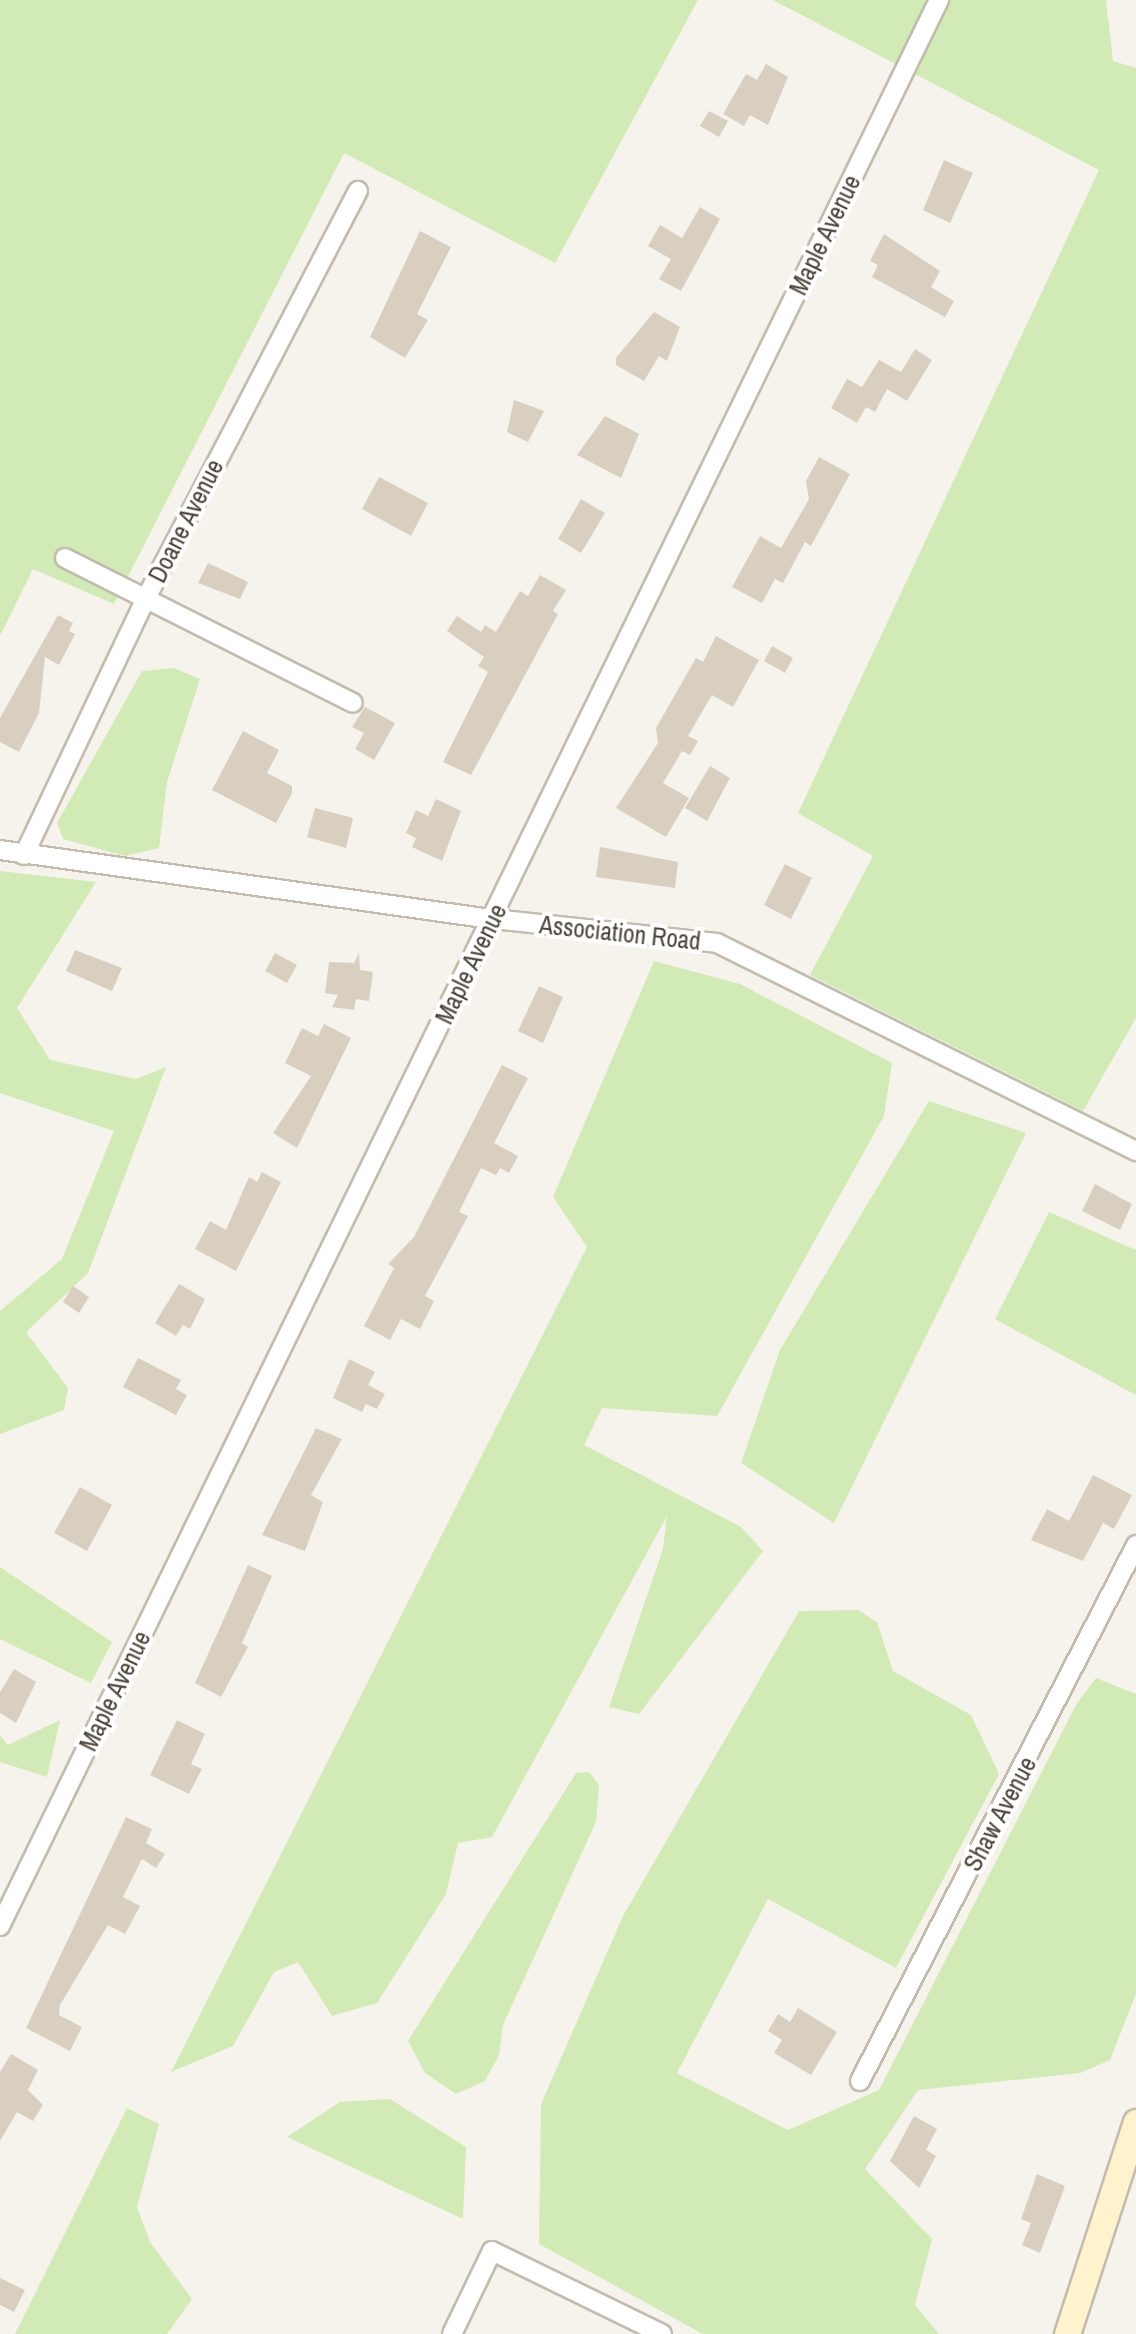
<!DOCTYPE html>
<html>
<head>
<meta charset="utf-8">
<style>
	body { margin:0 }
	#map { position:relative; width:1136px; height:2334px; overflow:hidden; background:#f6f3ec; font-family:"Archivo Narrow",sans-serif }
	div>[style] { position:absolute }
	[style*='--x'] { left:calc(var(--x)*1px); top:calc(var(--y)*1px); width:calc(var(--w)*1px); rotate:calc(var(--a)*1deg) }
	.green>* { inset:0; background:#d2eab5 }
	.building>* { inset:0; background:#d8cfc1 }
	.roads { filter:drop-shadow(2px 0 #c2bbae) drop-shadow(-2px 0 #c2bbae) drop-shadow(0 2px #c2bbae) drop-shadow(0 -2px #c2bbae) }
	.minor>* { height:18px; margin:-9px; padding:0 9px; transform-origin:9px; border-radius:9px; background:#fff }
	.secondary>* { height:25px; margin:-12.5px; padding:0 12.5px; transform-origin:12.5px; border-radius:12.5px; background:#fff3cd }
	span { translate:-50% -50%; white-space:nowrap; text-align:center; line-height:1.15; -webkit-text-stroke:8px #fff; paint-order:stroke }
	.street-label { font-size:25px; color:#4b4439 }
</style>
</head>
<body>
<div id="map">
	<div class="green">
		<i style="clip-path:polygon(0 0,698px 0,555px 263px,344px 153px,114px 604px,33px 569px,0 636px)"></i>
		<i style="clip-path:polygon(773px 0,1106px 0,1113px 61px,1136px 68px,1136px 1018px,1083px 1111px,810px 975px,873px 856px,798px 813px,1099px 170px)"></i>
		<i style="clip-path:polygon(174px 668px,200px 679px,167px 782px,159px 848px,125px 856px,63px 839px,57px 823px,142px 671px)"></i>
		<i style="clip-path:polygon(0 871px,96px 882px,17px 1008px,50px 1060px,136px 1079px,166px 1067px,88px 1273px,26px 1332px,68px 1388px,64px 1410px,0 1434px,0 1311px,62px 1259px,114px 1131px,0 1093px)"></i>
		<i style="clip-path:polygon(654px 961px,740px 984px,892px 1063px,884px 1116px,717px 1416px,602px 1408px,584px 1445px,741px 1527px,763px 1551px,639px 1714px,609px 1707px,663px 1549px,667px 1516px,492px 1837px,458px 1843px,446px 1894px,377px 2003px,332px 2016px,298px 1962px,274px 1972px,233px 2046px,171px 2072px,587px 1247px,553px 1197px)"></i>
		<i style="clip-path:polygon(929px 1101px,1026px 1133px,834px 1523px,741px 1463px,780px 1350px)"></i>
		<i style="clip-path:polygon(1049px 1212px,1136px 1250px,1136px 1395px,995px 1319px)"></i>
		<i style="clip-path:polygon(0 1567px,112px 1642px,91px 1683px,0 1639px)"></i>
		<i style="clip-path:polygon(858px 1610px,877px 1622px,893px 1671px,971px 1715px,999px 1774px,896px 1968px,768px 1899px,677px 2073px,788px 2130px,879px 2090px,1077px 1703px,1096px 1678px,1136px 1694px,1136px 1994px,1110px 2060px,1080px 2073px,918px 2090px,865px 2169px,932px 2239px,915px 2305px,939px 2334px,703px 2334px,539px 2244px,541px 2104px,623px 1916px,799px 1611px)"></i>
		<i style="clip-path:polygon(60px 1720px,47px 1777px,0 1762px,0 1736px,8px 1745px)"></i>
		<i style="clip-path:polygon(589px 1772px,599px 1785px,596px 1822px,503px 2025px,499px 2055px,485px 2081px,456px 2094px,425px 2073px,408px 2041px,576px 1773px)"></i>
		<i style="clip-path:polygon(390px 2099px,466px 2147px,463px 2219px,287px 2137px,340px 2102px)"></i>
		<i style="clip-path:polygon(127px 2108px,159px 2124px,137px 2207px,150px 2242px,192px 2299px,167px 2334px,15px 2334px)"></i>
	</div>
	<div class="building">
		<i style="clip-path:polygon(766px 64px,788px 77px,768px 125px,750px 115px,744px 126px,723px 114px,746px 74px,757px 80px)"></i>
		<i style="clip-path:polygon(709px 111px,728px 121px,719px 137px,700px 126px)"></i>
		<i style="clip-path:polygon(944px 160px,973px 173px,950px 223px,923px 210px)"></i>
		<i style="clip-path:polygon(700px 207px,720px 219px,681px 291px,659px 279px,671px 259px,648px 246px,660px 225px,682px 238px)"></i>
		<i style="clip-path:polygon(420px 231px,451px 247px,417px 314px,428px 320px,405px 358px,370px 337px)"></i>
		<i style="clip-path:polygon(884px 234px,940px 271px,931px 287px,954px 301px,945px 317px,872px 277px,878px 265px,870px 261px)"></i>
		<i style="clip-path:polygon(654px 312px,680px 327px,667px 361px,659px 356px,644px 381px,616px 365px,616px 358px)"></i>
		<i style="clip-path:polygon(915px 349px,932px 360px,907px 401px,887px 389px,875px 412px,866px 407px,857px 423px,831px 408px,847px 379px,862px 387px,879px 360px,901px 372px)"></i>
		<i style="clip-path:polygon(514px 400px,544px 411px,528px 442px,507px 432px)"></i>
		<i style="clip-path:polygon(605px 416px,639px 434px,621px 478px,577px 455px)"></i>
		<i style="clip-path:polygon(819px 457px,850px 474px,811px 546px,805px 542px,783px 583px,775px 579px,762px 603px,732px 587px,760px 536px,781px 548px,809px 499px,806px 481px)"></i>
		<i style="clip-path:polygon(379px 477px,428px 503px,411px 536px,362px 509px)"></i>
		<i style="clip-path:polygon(581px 499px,605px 513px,581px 553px,558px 539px)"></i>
		<i style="clip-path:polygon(208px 563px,248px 582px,240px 599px,198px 583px)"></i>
		<i style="clip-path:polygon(540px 575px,566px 590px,553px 611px,558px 614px,471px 775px,443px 762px,488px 672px,478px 666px,484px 657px,447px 631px,457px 616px,481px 632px,485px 625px,496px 632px,520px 591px,528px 596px)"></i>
		<i style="clip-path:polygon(58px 615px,73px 623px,69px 631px,75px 634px,59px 665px,45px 657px,39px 713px,19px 752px,0 742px,0 718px)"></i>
		<i style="clip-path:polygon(716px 636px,759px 660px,733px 707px,712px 695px,688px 736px,698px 741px,690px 755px,682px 751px,663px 783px,689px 798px,666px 837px,616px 808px,658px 743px,656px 728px,696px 658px,703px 662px)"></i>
		<i style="clip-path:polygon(772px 646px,793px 658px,785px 673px,764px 661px)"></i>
		<i style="clip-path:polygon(365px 707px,395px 723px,374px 760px,355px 749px,364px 733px,352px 727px)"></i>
		<i style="clip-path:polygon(243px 731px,279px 750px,267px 773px,292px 786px,292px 793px,276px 823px,212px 790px)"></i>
		<i style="clip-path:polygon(710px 766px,730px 778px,707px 821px,685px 808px)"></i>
		<i style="clip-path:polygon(436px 799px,461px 811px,442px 861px,412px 847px,416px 838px,406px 833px,416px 810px,428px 816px)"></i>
		<i style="clip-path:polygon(315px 808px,353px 818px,346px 848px,307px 837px)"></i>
		<i style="clip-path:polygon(600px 847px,678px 862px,675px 888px,596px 877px)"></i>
		<i style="clip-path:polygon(785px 864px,812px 878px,791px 919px,764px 905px)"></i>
		<i style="clip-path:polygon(75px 950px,122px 968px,112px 991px,66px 971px)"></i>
		<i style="clip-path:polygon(275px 953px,297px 965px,287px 983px,265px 971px)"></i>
		<i style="clip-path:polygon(359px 953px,360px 970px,373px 972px,369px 1001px,356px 999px,354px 1010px,332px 1007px,338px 995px,325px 993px,329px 962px,354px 963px)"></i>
		<i style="clip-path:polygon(539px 986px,563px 997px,543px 1043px,518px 1031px)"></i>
		<i style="clip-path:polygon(324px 1024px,351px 1038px,297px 1148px,273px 1133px,311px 1076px,285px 1063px,302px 1028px,318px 1036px)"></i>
		<i style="clip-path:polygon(502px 1065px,528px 1078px,494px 1143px,518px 1156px,509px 1173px,500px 1168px,496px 1175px,481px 1168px,459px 1212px,468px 1216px,425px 1296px,434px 1301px,420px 1329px,401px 1319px,390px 1340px,364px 1326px,394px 1268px,388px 1264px,414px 1237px)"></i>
		<i style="clip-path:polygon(262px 1172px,281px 1182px,236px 1271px,195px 1249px,210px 1221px,226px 1230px,249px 1177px,257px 1182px)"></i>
		<i style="clip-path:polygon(1095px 1184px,1132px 1204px,1120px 1230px,1082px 1211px)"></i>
		<i style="clip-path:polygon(179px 1284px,205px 1299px,190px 1329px,183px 1325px,176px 1336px,155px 1323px)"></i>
		<i style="clip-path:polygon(73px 1286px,89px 1297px,79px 1313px,63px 1302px)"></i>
		<i style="clip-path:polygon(138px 1358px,181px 1380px,176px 1389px,187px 1395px,176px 1415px,123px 1387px)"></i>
		<i style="clip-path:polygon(349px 1359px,375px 1372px,368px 1385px,385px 1394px,377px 1409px,366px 1404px,362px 1412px,333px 1398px)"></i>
		<i style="clip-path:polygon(316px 1428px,342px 1439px,311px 1495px,323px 1502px,305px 1551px,262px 1535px)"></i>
		<i style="clip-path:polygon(1093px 1475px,1132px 1495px,1114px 1529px,1103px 1523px,1083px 1561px,1031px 1540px,1047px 1509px,1069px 1521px)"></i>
		<i style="clip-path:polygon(80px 1487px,112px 1505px,87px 1551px,54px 1533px)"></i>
		<i style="clip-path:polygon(248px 1565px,272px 1576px,242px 1643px,248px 1647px,221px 1697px,195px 1683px)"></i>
		<i style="clip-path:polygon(14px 1669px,36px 1682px,16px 1723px,0 1713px,0 1692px)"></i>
		<i style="clip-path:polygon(177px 1720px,205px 1734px,191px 1764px,202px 1769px,189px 1794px,150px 1775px)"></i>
		<i style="clip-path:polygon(126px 1817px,152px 1829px,146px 1843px,165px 1854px,156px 1868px,142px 1859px,123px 1897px,140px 1906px,125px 1934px,108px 1925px,60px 2005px,59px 2015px,82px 2027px,70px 2051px,26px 2028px)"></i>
		<i style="clip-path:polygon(798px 2008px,837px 2032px,811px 2075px,774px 2053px,782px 2040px,768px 2031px,778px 2014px,790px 2022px)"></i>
		<i style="clip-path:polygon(11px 2054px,38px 2070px,28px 2090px,43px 2105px,33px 2121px,17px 2112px,0 2141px,0 2072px)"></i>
		<i style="clip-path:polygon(914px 2116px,937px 2129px,926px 2150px,936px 2156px,919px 2188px,890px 2161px)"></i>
		<i style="clip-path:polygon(1037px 2174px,1065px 2186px,1040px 2253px,1022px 2245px,1031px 2223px,1021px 2219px)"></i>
		<i style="clip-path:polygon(0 2278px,25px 2290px,14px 2312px,0 2305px)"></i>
	</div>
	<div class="roads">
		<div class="minor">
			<i style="--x:65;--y:558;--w:322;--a:26.7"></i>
			<i style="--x:0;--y:850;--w:498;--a:8"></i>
			<i style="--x:493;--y:919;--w:225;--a:6.1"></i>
			<i style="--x:717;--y:943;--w:468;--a:26.4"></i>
			<i style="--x:24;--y:855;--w:284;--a:-64.6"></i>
			<i style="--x:146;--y:598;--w:459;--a:-62.5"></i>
			<i style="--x:0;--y:1926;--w:2143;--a:-64.01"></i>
			<i style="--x:860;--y:2081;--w:603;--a:-62.75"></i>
			<i style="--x:452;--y:2334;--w:92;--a:-64.3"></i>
			<i style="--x:492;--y:2251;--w:189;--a:26"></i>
		</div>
		<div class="secondary">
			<i style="--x:1067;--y:2334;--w:223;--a:-72"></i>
		</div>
	</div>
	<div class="street-label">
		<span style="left:825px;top:235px;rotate:-64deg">Maple Avenue</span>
		<span style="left:186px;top:521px;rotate:-63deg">Doane Avenue</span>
		<span style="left:620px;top:933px;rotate:6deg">Association Road</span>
		<span style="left:471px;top:964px;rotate:-64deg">Maple Avenue</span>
		<span style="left:115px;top:1691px;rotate:-64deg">Maple Avenue</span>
		<span style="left:1000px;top:1814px;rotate:-62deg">Shaw Avenue</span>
	</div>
</div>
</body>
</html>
